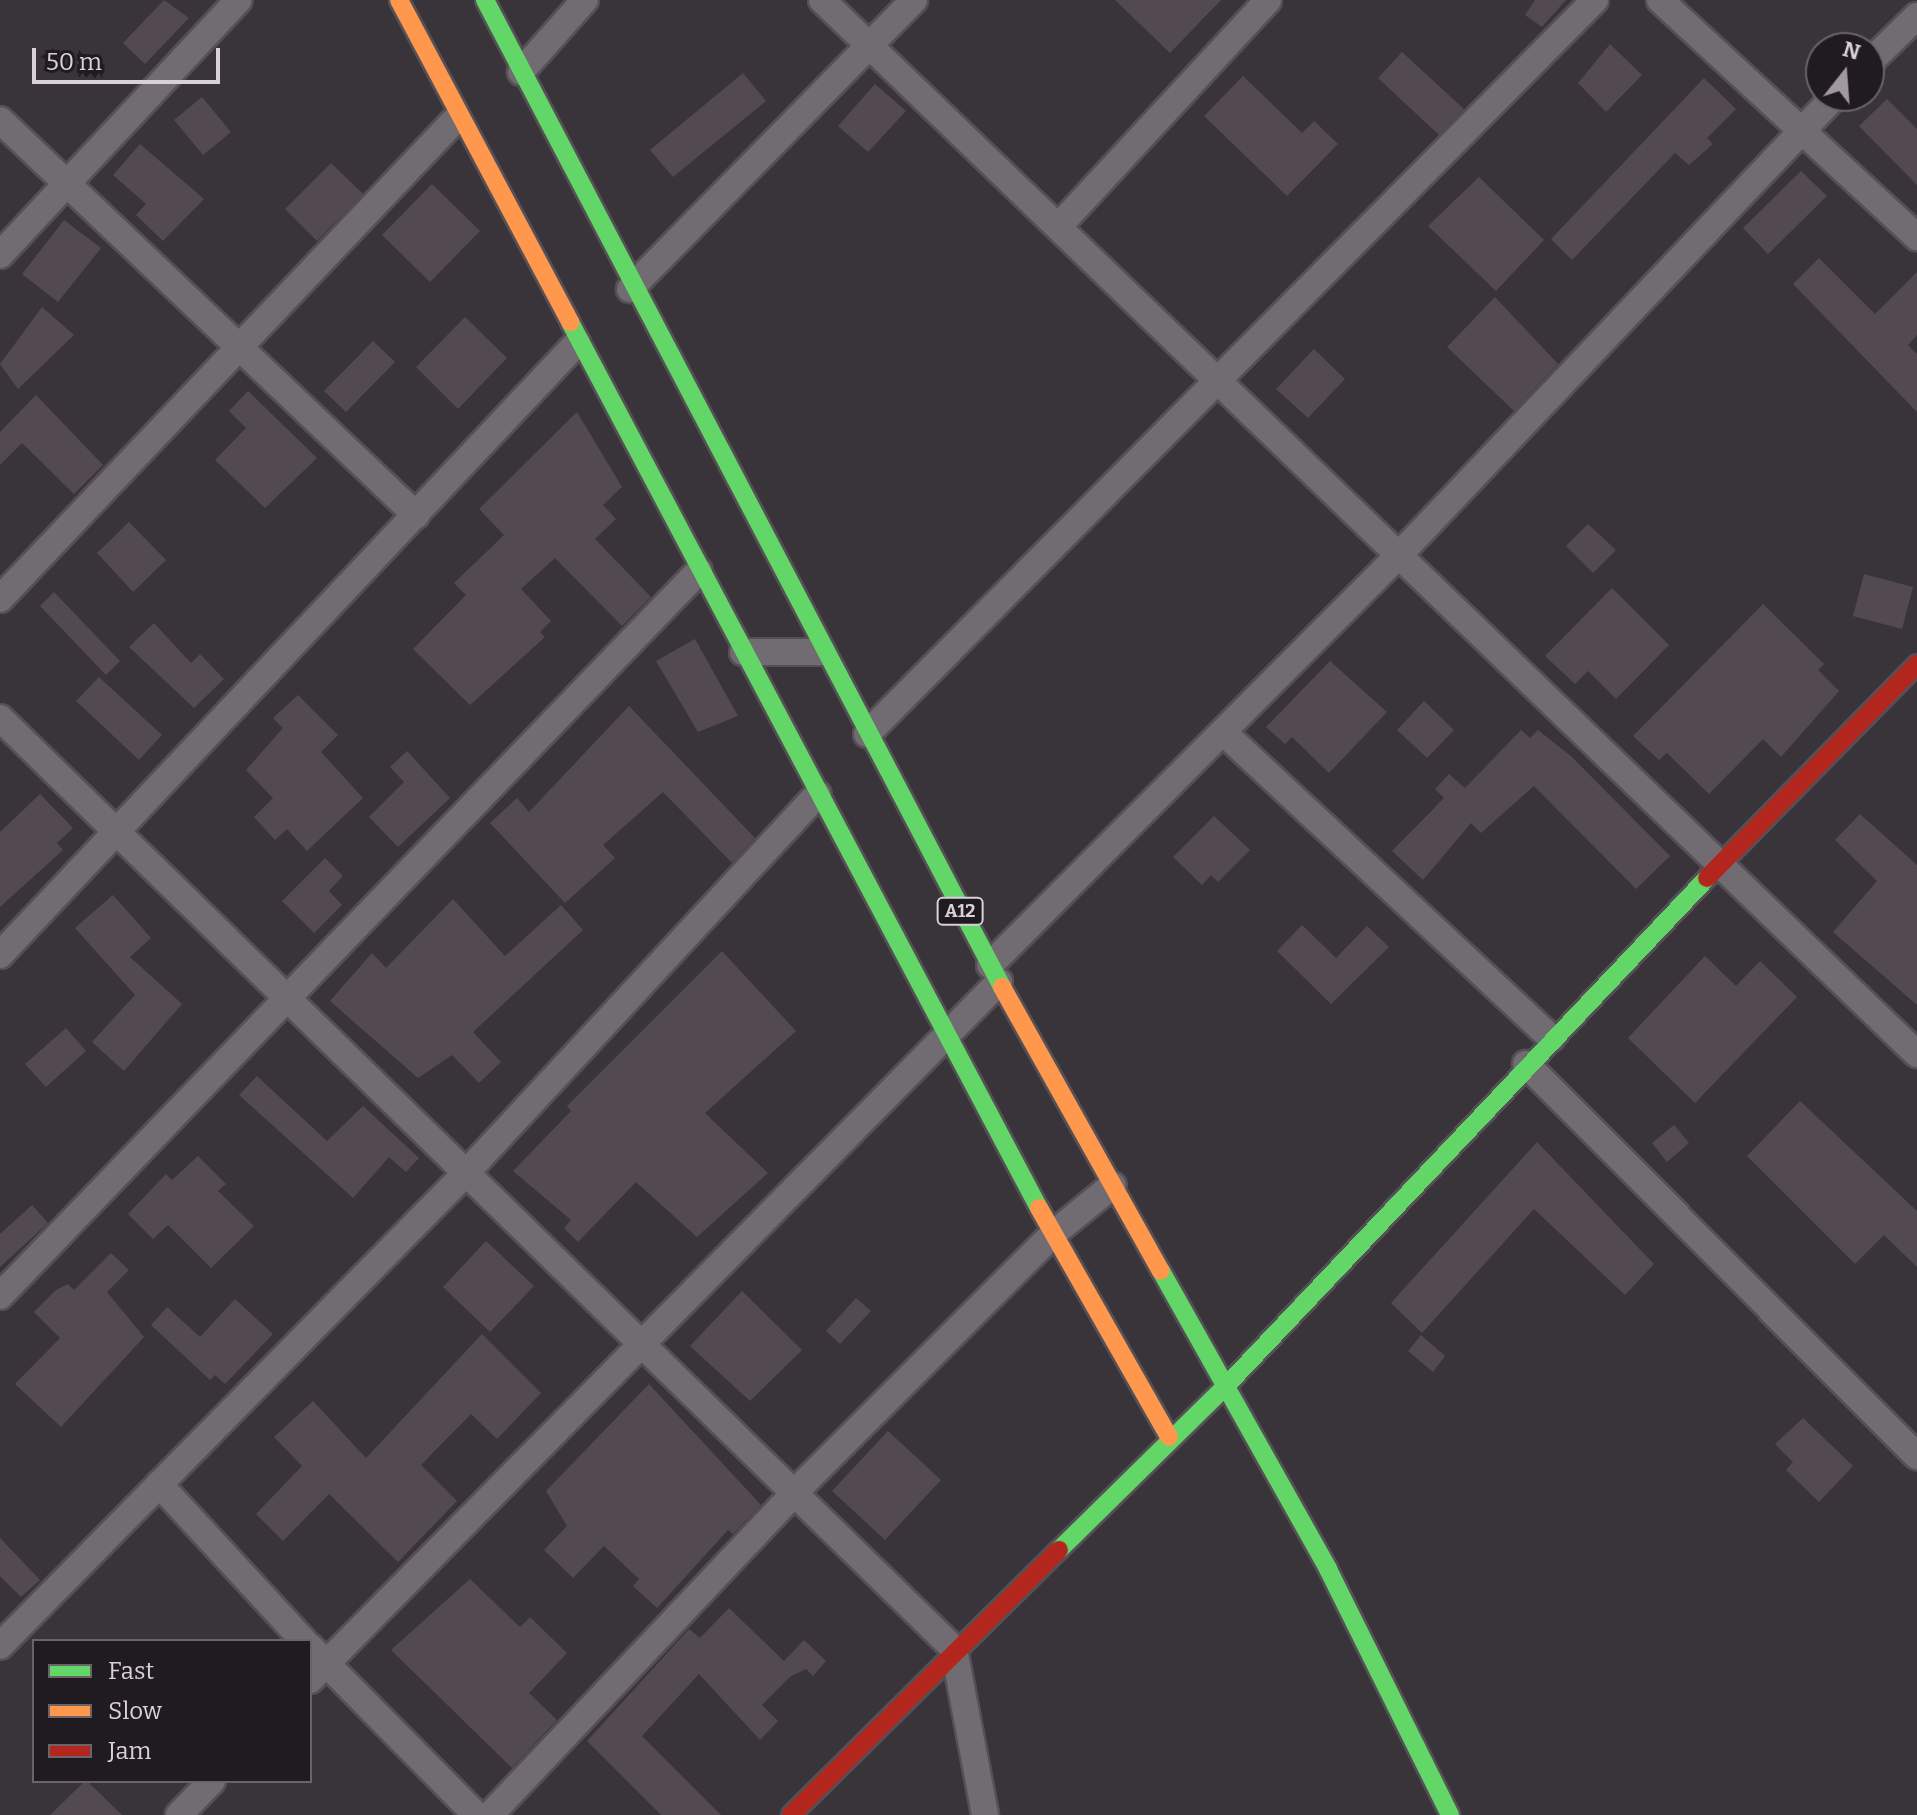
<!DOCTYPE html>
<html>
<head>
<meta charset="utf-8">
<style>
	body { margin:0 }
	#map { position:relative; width:1917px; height:1815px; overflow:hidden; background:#393439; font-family:Bitter,serif }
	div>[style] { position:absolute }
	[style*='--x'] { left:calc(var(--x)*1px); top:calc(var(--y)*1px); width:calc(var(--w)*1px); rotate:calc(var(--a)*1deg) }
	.building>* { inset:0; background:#534a4f }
	.roads { filter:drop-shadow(2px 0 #555055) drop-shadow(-2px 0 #555055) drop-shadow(0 2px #555055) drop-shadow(0 -2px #555055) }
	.street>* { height:26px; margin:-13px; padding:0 13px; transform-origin:13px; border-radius:13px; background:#716c71 }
	.fast>* { height:18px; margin:-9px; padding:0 9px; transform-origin:9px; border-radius:9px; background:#63d668 }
	.slow>* { height:18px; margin:-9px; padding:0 9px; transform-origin:9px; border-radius:9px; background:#ff974d }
	.jam>* { height:18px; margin:-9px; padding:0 9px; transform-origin:9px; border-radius:9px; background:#b3261e }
	span { translate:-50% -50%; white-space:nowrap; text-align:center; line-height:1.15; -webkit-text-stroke:6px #201b20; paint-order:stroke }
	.shield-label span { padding:2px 6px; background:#201b20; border:2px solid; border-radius:6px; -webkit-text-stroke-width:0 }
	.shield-label { font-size:18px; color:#d8d1d8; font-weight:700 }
	.legend { position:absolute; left:32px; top:1639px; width:280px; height:144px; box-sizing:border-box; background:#201b20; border:2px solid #6a646a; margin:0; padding:10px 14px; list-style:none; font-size:24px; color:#d8d1d8 }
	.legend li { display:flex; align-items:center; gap:16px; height:40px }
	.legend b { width:40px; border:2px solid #6a646a }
	.north { position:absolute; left:1805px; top:32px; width:80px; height:80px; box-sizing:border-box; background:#201b20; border:2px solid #6a646a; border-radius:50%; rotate:17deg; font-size:22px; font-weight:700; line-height:32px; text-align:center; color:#d8d1d8 }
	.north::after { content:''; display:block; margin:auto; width:28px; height:36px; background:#a09aa0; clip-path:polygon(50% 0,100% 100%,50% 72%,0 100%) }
	.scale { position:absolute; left:32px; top:48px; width:188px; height:36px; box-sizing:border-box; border:4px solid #d8d1d8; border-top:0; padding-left:10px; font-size:24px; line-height:28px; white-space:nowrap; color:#d8d1d8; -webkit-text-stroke:6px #201b20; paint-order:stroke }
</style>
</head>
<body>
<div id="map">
	<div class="building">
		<i style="clip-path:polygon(164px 0,189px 18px,145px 64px,123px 43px)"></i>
		<i style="clip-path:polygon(1115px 0,1221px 0,1170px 53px)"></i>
		<i style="clip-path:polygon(1535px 0,1566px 0,1542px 27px,1525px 15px)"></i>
		<i style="clip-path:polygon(1610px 44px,1642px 75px,1606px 112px,1578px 83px)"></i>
		<i style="clip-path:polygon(1402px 52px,1464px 109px,1439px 135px,1378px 78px)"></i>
		<i style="clip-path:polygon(743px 73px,766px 101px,673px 177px,650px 150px)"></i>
		<i style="clip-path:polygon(1243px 76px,1302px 133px,1314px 121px,1338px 144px,1287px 196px,1204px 116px)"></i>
		<i style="clip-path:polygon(1704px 78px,1736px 109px,1707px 138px,1713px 144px,1689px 165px,1675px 153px,1572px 260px,1551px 239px)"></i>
		<i style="clip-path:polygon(875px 84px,906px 111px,868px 152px,838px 126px)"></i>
		<i style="clip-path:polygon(202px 97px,231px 132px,203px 155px,174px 120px)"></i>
		<i style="clip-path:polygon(1887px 99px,1917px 129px,1917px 185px,1859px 126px)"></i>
		<i style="clip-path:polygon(140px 144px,204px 199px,163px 241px,136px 215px,146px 204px,113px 175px)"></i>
		<i style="clip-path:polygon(331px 163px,363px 194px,317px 241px,285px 209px)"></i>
		<i style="clip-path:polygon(1801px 171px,1827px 196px,1768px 254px,1743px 228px)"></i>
		<i style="clip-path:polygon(1479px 177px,1544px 240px,1496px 291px,1428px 226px)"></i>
		<i style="clip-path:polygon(432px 184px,480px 231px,430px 282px,382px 235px)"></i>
		<i style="clip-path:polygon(64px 220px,101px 248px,58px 302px,22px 274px)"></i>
		<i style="clip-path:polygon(1819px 258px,1875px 314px,1917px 272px,1917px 335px,1908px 345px,1917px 354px,1917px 412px,1793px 284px)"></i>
		<i style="clip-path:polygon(1495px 297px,1558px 364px,1514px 411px,1447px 347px)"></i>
		<i style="clip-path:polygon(42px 307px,74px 335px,18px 389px,0 364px)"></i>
		<i style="clip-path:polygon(465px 317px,507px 358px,458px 409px,416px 367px)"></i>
		<i style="clip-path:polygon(373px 341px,395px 362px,346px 412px,324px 391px)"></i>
		<i style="clip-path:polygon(1314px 349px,1345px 379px,1308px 418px,1276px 389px)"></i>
		<i style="clip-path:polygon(248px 391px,317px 458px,265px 508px,215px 460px,246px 428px,229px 411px)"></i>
		<i style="clip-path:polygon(36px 395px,103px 465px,74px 494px,22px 443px,0 465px,0 432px)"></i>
		<i style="clip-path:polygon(577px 412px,622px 487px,603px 505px,616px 519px,595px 539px,651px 597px,622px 626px,555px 558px,521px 589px,551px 621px,540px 632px,545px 637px,470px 705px,413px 649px,466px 595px,454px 583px,504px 535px,479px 509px)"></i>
		<i style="clip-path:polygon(129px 522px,166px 560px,133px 592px,97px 553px)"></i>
		<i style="clip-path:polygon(1588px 524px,1616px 550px,1593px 573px,1566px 546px)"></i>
		<i style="clip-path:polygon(1864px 574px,1913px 587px,1902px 629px,1853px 616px)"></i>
		<i style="clip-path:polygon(1612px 588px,1669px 645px,1616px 699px,1588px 671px,1575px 684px,1545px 656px)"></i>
		<i style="clip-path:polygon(54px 592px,120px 661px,106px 675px,40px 606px)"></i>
		<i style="clip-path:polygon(1763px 604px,1824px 664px,1818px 670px,1839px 691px,1781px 757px,1763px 739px,1709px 794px,1667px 753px,1659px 760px,1633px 736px)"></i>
		<i style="clip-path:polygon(154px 623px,191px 663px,200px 654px,224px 679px,194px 708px,129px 647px)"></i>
		<i style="clip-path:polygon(695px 639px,738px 716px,698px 732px,656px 661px)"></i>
		<i style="clip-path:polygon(1330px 661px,1387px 712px,1329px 773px,1292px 737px,1285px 744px,1266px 727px)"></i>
		<i style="clip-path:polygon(99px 677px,162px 735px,139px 760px,76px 701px)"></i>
		<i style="clip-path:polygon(298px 695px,338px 735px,321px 752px,363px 798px,307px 851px,287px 829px,275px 840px,254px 817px,273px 798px,246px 770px,283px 728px,273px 718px)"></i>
		<i style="clip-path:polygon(1424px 701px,1454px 730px,1427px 758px,1397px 730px)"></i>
		<i style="clip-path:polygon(629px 706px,755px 838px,732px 863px,663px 792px,603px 845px,615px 858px,565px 903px,490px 823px,517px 798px,529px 812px)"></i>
		<i style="clip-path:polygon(1521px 730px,1530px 738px,1538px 730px,1572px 757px,1670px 856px,1636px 889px,1534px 786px,1481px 833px,1471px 823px,1423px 880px,1392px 851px,1444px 798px,1435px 789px,1449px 774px,1465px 788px)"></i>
		<i style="clip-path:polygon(407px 751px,450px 798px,398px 847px,369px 817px,404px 782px,390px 767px)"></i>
		<i style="clip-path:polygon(40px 794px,73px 828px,57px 843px,63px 850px,0 907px,0 832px)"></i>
		<i style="clip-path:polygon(1860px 814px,1917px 865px,1917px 1005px,1833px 932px,1877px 881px,1835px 840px)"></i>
		<i style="clip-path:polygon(1214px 816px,1250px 850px,1218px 882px,1211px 875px,1202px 885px,1173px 857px)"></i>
		<i style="clip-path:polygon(325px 858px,343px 876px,329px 891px,342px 905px,314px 933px,282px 901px)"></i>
		<i style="clip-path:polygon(113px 895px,151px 938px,130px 957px,182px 1004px,124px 1071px,92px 1042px,135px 995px,75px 928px)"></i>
		<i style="clip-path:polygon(453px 899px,505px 956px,561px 905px,583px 930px,473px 1032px,501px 1062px,479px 1083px,452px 1055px,418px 1078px,330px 1001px,372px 953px,386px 968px)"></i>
		<i style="clip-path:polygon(1302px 925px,1336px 958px,1367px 926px,1389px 947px,1331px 1004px,1277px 951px)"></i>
		<i style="clip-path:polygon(722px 951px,796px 1031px,705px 1113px,768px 1173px,697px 1237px,636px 1182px,578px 1242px,564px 1228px,571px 1220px,513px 1171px,571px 1111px,567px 1106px)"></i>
		<i style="clip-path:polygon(1705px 956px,1736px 986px,1760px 961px,1797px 997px,1695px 1103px,1628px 1038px)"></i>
		<i style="clip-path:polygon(66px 1028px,86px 1051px,46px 1087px,25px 1064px)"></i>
		<i style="clip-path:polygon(257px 1076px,327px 1141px,363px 1106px,419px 1158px,406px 1172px,389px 1157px,353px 1198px,239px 1095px)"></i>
		<i style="clip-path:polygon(1800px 1101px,1917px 1211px,1917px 1267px,1884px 1235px,1855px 1264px,1747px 1156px)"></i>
		<i style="clip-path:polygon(1674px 1125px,1689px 1143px,1667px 1162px,1652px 1143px)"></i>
		<i style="clip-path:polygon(1537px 1142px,1654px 1264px,1625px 1295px,1534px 1209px,1422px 1333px,1391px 1303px)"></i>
		<i style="clip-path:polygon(198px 1156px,226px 1184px,218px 1191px,254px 1226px,211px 1268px,168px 1225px,153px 1239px,128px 1214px,166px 1174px,172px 1180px)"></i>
		<i style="clip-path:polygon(32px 1205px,48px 1223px,0 1267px,0 1234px)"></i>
		<i style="clip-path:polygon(486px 1241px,534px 1286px,490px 1332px,443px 1287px)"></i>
		<i style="clip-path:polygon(111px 1253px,129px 1270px,107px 1292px,144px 1337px,61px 1427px,15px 1384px,60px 1338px,34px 1312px,56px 1290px,68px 1284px,74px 1290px)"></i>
		<i style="clip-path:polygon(742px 1291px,802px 1350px,750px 1401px,690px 1346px)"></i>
		<i style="clip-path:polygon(856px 1298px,871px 1311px,840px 1344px,826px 1331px)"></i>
		<i style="clip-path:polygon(235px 1299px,273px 1334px,225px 1384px,215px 1375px,210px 1380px,151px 1325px,167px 1307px,200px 1337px)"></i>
		<i style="clip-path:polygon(482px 1334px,541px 1393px,497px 1439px,471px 1414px,421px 1465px,457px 1501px,398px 1562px,329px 1494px,283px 1541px,256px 1514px,302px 1466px,274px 1437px,313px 1401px,366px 1458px)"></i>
		<i style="clip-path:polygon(1421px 1335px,1445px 1356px,1433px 1372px,1408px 1351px)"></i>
		<i style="clip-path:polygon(649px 1384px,761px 1505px,733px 1534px,728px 1530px,657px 1608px,633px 1586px,639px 1579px,604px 1546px,573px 1578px,544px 1550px,567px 1526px,546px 1491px)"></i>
		<i style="clip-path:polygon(1803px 1418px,1853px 1466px,1819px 1502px,1786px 1470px,1793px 1462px,1775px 1444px)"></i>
		<i style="clip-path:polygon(888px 1431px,941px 1480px,885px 1540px,832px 1491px)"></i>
		<i style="clip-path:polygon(0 1538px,40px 1580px,21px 1597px,0 1576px)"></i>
		<i style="clip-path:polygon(470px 1579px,520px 1627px,530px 1617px,567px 1653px,529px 1693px,557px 1720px,512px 1768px,391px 1650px)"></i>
		<i style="clip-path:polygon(729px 1608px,784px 1661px,804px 1640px,826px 1661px,813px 1676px,806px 1669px,791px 1676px,762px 1705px,778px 1721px,760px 1740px,699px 1674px,642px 1736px,721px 1815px,661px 1815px,587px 1741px,689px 1629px,700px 1638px)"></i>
		<i style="clip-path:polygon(87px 1781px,122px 1815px,50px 1815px,85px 1781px)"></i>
	</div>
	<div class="roads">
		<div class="street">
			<i style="--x:822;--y:0;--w:1520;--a:43.91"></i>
			<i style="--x:1660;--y:0;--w:350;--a:42.7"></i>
			<i style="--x:1869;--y:63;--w:67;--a:-44.4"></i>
			<i style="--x:521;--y:72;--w:96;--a:-48.4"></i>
			<i style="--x:0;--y:120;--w:574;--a:43.52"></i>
			<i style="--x:1060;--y:225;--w:306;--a:-47.2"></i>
			<i style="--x:0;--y:255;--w:349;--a:-46.9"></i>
			<i style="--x:630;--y:289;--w:405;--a:-45.5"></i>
			<i style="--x:0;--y:599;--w:663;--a:-46.47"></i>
			<i style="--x:743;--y:652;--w:79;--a:0"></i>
			<i style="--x:0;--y:718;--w:1333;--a:44.3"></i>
			<i style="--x:954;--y:1649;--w:169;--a:79.4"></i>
			<i style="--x:1223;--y:732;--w:449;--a:43"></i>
			<i style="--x:867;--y:734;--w:1034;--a:-45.24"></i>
			<i style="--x:0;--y:955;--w:841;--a:-46.69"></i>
			<i style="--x:990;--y:965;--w:581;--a:-45.07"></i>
			<i style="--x:1400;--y:554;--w:632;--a:-46.48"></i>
			<i style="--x:1526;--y:1064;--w:554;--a:45.07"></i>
			<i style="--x:0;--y:1296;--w:1007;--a:-46.05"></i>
			<i style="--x:159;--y:1484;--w:214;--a:47.3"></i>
			<i style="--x:0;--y:1646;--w:664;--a:-45.43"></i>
			<i style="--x:466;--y:1173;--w:517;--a:-47.12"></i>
			<i style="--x:310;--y:1647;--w:236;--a:45.3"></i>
			<i style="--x:310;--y:1680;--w:981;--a:-45.37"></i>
			<i style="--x:179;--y:1815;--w:47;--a:-45.9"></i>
			<i style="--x:490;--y:1815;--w:443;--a:-46.6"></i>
			<i style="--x:794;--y:1493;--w:366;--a:-45"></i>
			<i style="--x:1053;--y:1234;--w:77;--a:-39.2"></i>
		</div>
		<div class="fast">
			<i style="--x:485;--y:0;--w:1114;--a:62.35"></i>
			<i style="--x:570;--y:322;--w:1002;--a:62.11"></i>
			<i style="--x:1161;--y:1271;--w:342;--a:60.7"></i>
			<i style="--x:1328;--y:1569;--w:275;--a:63.6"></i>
			<i style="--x:1059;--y:1550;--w:234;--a:-44.5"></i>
			<i style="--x:1226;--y:1386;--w:700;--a:-46.56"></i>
		</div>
		<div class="slow">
			<i style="--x:399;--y:0;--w:365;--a:62"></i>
			<i style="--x:1002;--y:987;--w:325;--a:60.8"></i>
			<i style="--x:1039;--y:1208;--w:263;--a:60.4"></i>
		</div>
		<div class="jam">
			<i style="--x:1707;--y:878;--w:300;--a:-45.5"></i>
			<i style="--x:791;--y:1815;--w:377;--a:-44.7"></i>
		</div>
	</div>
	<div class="shield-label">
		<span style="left:960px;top:911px">A12</span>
	</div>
	<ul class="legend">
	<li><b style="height:10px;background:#63d668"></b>Fast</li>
	<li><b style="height:10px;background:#ff974d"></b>Slow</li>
	<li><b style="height:10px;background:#b3261e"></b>Jam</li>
	</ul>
	<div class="north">N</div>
	<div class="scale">50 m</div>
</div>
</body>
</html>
